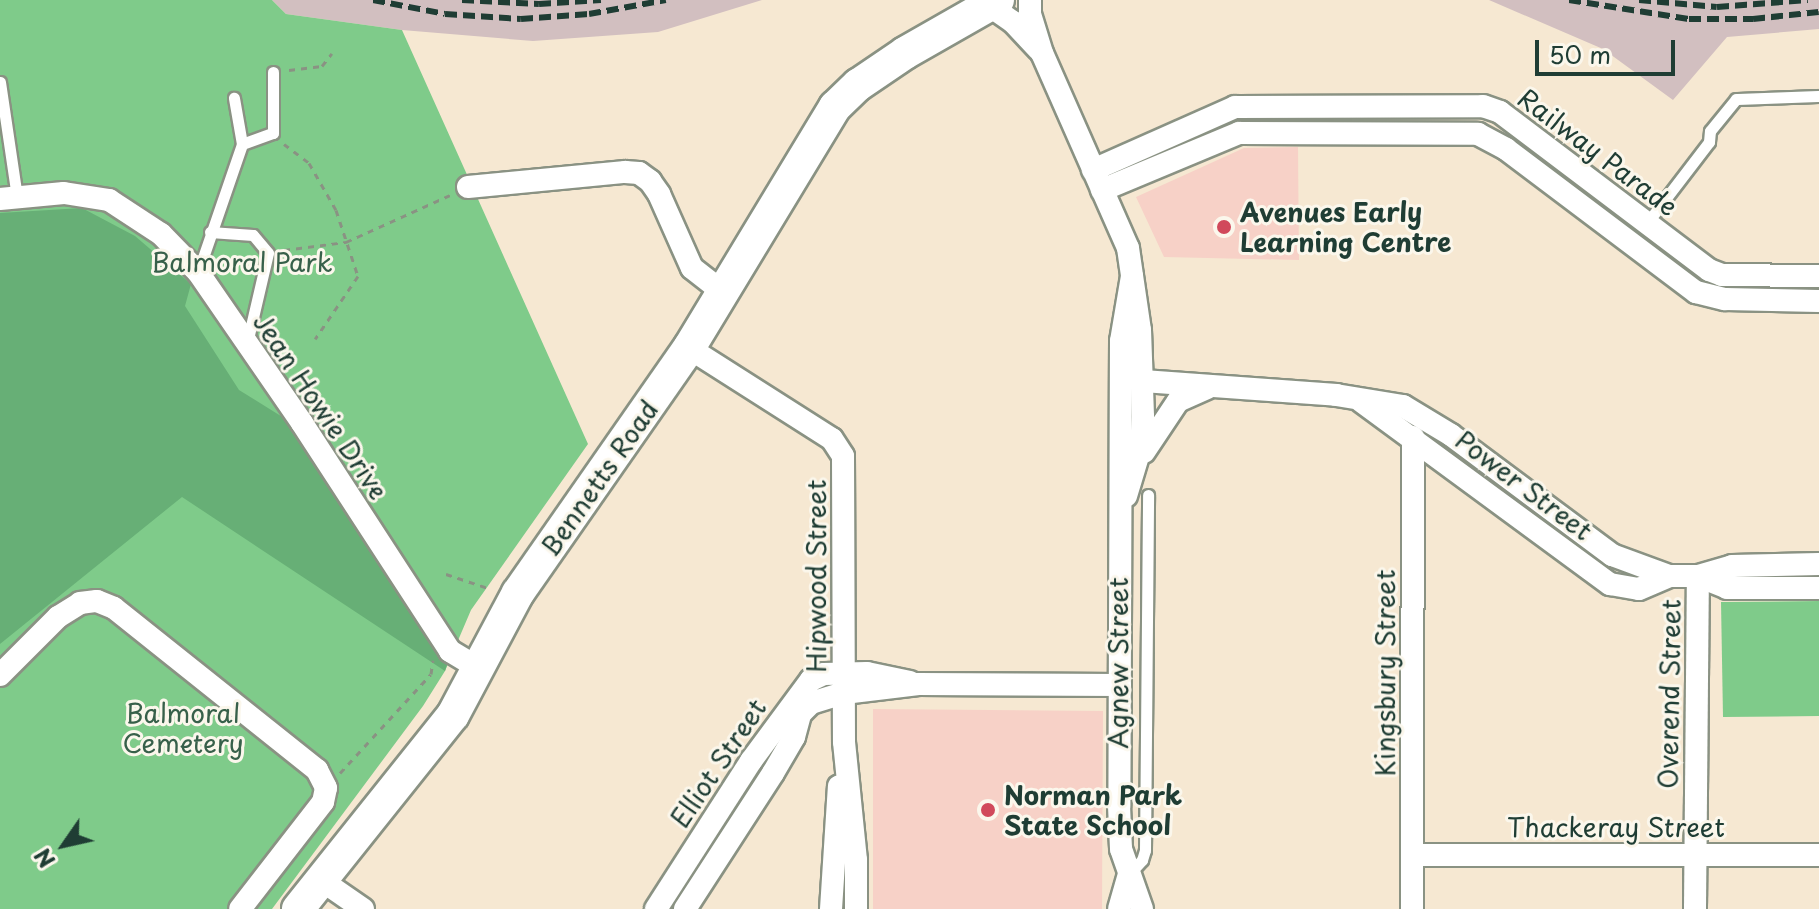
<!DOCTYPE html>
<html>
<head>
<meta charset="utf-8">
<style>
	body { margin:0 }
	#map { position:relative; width:1819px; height:909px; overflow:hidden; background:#f6e8d2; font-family:"Playpen Sans",sans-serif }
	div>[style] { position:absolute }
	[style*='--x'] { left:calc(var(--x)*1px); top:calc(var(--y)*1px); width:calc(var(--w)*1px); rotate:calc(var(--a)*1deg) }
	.built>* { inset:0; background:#f7d1c7 }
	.industrial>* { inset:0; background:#d2bfc0 }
	.green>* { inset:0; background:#7fcb8a }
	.forest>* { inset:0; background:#67af76 }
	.path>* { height:3px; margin-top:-1.5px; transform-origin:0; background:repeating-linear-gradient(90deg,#8a9283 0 6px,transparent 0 12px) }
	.roads { filter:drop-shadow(2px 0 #8a9283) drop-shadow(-2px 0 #8a9283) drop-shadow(0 2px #8a9283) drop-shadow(0 -2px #8a9283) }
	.lane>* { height:11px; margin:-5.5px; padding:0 5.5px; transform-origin:5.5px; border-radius:5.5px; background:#fff }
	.street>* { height:22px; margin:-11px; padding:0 11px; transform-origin:11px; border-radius:11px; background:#fff }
	.secondary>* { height:32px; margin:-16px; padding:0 16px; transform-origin:16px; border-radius:16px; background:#fff }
	.rail>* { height:6px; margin-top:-3px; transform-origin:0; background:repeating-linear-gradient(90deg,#1f3d34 0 12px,transparent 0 18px) }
	.dots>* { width:22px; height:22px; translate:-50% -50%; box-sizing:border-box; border:4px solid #fbf7ec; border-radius:50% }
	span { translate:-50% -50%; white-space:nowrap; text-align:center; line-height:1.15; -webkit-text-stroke:6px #fbf7ec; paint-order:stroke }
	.street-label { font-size:26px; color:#1f3d34 }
	.poi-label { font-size:26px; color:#1f3d34; font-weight:700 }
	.left { translate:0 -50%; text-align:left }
	.park-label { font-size:26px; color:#37604a }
	.north { position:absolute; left:24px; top:805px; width:80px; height:80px; -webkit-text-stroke:6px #fbf7ec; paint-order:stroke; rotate:236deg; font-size:22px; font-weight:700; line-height:32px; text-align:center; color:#1f3d34 }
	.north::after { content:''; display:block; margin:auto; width:28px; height:36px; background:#1f3d34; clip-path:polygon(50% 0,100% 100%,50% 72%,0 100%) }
	.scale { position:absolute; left:1535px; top:40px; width:140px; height:36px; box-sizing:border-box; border:4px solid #1f3d34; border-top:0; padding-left:10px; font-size:24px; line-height:28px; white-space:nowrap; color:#1f3d34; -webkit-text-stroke:6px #fbf7ec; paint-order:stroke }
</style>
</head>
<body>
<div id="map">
	<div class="built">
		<i style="clip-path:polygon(1298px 147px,1299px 260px,1164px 257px,1136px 197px,1244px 148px)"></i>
		<i style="clip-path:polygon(873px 709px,1103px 711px,1102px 909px,873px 909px)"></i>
	</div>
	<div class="industrial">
		<i style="clip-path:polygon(272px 0,762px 0,658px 32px,533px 41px,402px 30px,286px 14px)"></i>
		<i style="clip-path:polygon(1489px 0,1819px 0,1819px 29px,1727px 37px,1673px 100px,1603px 49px)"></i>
	</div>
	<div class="green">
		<i style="clip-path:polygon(0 0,272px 0,286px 14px,402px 30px,588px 444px,471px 610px,445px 671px,423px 706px,272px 909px,0 909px)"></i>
		<i style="clip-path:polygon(1819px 601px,1819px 716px,1723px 717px,1721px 602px)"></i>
	</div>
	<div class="forest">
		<i style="clip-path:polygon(82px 208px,135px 236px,191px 284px,185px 306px,239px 390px,292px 423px,454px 643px,445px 671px,182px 497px,0 644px,0 213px)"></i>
	</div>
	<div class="path">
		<i style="--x:289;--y:70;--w:33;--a:-7"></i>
		<i style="--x:322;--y:66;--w:16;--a:-52"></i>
		<i style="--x:284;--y:144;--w:31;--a:37"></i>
		<i style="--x:309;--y:163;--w:54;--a:60.1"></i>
		<i style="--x:336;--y:210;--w:70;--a:71.6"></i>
		<i style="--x:358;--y:276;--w:76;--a:124.3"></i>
		<i style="--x:284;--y:250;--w:63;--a:-7.4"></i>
		<i style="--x:346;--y:242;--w:114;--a:-24.3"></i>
		<i style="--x:446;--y:574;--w:47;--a:18.4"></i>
		<i style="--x:340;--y:773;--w:134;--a:-47.4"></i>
		<i style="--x:431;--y:674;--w:14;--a:-82"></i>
	</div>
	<div class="roads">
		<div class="lane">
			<i style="--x:0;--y:82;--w:116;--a:81.6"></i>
			<i style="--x:242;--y:144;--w:33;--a:-20"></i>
			<i style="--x:273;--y:133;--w:61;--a:-90"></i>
			<i style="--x:1647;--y:223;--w:102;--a:-52.6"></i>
			<i style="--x:1709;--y:142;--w:11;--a:-85"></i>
			<i style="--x:1710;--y:131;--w:41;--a:-50.9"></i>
			<i style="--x:1736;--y:99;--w:83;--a:-2.1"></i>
			<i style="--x:210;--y:232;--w:43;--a:4"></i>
			<i style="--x:253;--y:235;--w:23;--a:50"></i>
			<i style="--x:268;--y:253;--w:92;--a:103.1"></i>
			<i style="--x:198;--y:272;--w:135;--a:-71"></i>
			<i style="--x:242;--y:144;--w:47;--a:-99.9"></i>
			<i style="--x:1129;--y:874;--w:19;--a:-47"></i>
			<i style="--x:1142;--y:860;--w:10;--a:-73"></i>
			<i style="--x:1145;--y:850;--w:355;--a:-89.5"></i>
		</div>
		<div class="street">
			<i style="--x:1030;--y:0;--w:14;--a:90"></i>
			<i style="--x:1030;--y:14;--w:41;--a:72.9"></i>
			<i style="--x:1042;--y:53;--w:213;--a:66.2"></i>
			<i style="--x:1128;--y:248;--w:83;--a:81.7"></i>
			<i style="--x:1140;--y:330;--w:87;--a:88"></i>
			<i style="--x:1143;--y:417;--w:29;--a:94"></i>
			<i style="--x:1141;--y:446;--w:52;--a:106.7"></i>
			<i style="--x:990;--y:6;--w:28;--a:35"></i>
			<i style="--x:1013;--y:22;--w:37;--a:47"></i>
			<i style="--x:1093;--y:170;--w:155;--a:-23.9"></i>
			<i style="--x:1235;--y:107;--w:248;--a:-0.2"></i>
			<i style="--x:1483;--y:106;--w:18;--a:19"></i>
			<i style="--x:1500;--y:112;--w:262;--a:37.1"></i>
			<i style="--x:1709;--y:270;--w:14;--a:21"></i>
			<i style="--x:1722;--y:275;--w:97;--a:0.6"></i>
			<i style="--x:468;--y:187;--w:158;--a:-5.5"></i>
			<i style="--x:625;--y:172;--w:14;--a:4"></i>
			<i style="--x:639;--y:173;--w:14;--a:36"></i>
			<i style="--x:650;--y:181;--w:16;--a:55"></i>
			<i style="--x:659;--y:194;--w:81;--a:66"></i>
			<i style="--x:692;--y:268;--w:39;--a:38"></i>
			<i style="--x:1102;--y:190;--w:148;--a:-22.6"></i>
			<i style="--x:1239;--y:133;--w:239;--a:0.2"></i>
			<i style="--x:1478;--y:134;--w:32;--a:28"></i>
			<i style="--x:1506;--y:149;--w:238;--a:37"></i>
			<i style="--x:1696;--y:292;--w:30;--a:14"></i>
			<i style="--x:1725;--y:299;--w:94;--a:1.2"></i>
			<i style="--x:0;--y:199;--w:64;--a:-5.4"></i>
			<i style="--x:64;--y:193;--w:46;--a:8.8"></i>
			<i style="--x:109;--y:200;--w:62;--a:33.2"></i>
			<i style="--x:161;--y:234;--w:53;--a:45.8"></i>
			<i style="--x:198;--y:272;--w:183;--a:55.4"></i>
			<i style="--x:302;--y:423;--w:272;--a:57"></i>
			<i style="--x:450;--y:651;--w:33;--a:31"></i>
			<i style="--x:1132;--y:276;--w:66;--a:99.6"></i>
			<i style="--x:1121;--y:341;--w:465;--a:90.2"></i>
			<i style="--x:1119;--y:806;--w:43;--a:87.3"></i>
			<i style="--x:1121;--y:849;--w:64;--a:70.7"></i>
			<i style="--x:689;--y:348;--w:169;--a:32.5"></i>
			<i style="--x:832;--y:439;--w:20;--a:57"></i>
			<i style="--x:843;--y:456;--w:286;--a:89.8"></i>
			<i style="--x:844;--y:742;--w:119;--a:84.2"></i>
			<i style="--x:856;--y:860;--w:49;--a:90"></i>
			<i style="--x:1143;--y:381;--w:194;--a:4.1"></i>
			<i style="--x:1336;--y:395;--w:68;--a:9.3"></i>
			<i style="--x:1403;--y:406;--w:56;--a:31.1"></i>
			<i style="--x:1451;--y:435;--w:201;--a:36.7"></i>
			<i style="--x:1612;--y:555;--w:61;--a:20.2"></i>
			<i style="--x:1669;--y:576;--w:29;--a:0"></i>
			<i style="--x:1698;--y:576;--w:35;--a:-16"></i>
			<i style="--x:1732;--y:566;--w:87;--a:-1.3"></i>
			<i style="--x:1362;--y:402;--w:308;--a:36.3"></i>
			<i style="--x:1610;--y:584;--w:29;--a:10"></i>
			<i style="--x:1639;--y:589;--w:33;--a:-23"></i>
			<i style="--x:1144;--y:452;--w:61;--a:-56.3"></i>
			<i style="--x:1178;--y:401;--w:32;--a:-24"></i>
			<i style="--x:1698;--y:576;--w:31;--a:22"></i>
			<i style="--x:1727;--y:588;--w:92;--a:0"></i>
			<i style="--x:0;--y:675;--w:82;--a:-45"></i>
			<i style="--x:58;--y:617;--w:26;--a:-32"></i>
			<i style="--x:80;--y:603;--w:17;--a:-7"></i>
			<i style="--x:97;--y:601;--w:18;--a:22"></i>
			<i style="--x:114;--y:608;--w:260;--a:38.6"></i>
			<i style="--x:317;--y:770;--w:20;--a:63"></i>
			<i style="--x:326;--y:788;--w:14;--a:102"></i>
			<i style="--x:323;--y:802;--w:135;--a:127.8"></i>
			<i style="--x:1412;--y:855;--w:407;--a:0"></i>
			<i style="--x:321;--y:880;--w:51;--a:34.6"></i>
			<i style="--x:656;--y:909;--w:176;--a:-57.3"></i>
			<i style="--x:751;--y:761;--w:101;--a:-53.5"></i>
			<i style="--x:811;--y:680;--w:14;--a:-25"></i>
			<i style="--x:824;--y:674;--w:43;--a:-1.3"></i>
			<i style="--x:867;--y:673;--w:44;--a:11.8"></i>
			<i style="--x:685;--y:909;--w:162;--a:-57.1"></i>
			<i style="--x:773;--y:773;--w:42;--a:-59.7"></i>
			<i style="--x:794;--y:737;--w:24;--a:-75"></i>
			<i style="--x:800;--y:714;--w:16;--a:-45"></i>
			<i style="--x:811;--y:703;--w:34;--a:-17"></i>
			<i style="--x:844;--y:693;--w:75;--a:-6.9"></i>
			<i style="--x:918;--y:684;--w:202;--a:0.3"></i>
			<i style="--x:831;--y:909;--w:123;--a:-86.3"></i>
			<i style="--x:1119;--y:909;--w:35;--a:-74"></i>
			<i style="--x:1412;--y:909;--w:472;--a:-89.9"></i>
			<i style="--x:1695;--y:909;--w:333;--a:-89.5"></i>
		</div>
		<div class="secondary">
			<i style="--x:298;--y:909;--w:248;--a:-51.4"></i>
			<i style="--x:453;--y:715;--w:138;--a:-62"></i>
			<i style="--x:518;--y:593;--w:299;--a:-55.1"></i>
			<i style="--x:689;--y:348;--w:282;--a:-58.8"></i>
			<i style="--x:835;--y:107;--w:32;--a:-44"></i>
			<i style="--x:858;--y:85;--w:57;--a:-34.2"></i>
			<i style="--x:905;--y:53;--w:107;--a:-29.7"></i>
		</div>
	</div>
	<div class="rail">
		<i style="--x:373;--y:0;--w:73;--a:11"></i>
		<i style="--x:445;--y:14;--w:76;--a:3.8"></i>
		<i style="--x:521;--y:19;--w:68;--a:-4.2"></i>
		<i style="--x:589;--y:14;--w:78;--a:-10.3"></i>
		<i style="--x:462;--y:0;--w:77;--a:3"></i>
		<i style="--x:539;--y:4;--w:62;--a:-3.7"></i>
		<i style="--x:1569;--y:0;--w:121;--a:9"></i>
		<i style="--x:1689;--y:19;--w:64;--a:0"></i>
		<i style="--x:1753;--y:19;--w:66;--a:-6.1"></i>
		<i style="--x:1639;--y:0;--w:78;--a:5.1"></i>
		<i style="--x:1717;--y:7;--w:91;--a:-4.4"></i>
	</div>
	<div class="dots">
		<i style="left:1224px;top:227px;background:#d1495b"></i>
		<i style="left:988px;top:810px;background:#d1495b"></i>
	</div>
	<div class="street-label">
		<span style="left:1598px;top:152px;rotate:37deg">Railway Parade</span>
		<span style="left:321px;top:406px;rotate:56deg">Jean Howie Drive</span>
		<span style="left:599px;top:478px;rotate:-55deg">Bennetts Road</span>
		<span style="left:1524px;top:485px;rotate:37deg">Power Street</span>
		<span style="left:816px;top:576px;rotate:-90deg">Hipwood Street</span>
		<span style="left:1118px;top:663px;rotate:-90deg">Agnew Street</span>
		<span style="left:1385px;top:673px;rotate:-90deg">Kingsbury Street</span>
		<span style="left:1669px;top:694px;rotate:-89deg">Overend Street</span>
		<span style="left:718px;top:763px;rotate:-56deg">Elliot Street</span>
		<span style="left:1616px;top:827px">Thackeray Street</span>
	</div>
	<div class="poi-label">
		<span class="left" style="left:1240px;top:227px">Avenues Early<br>Learning Centre</span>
		<span class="left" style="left:1004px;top:810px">Norman Park<br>State School</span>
	</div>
	<div class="park-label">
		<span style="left:242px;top:262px">Balmoral Park</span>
		<span style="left:183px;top:728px">Balmoral<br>Cemetery</span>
	</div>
	<div class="north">N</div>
	<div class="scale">50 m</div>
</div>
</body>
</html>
